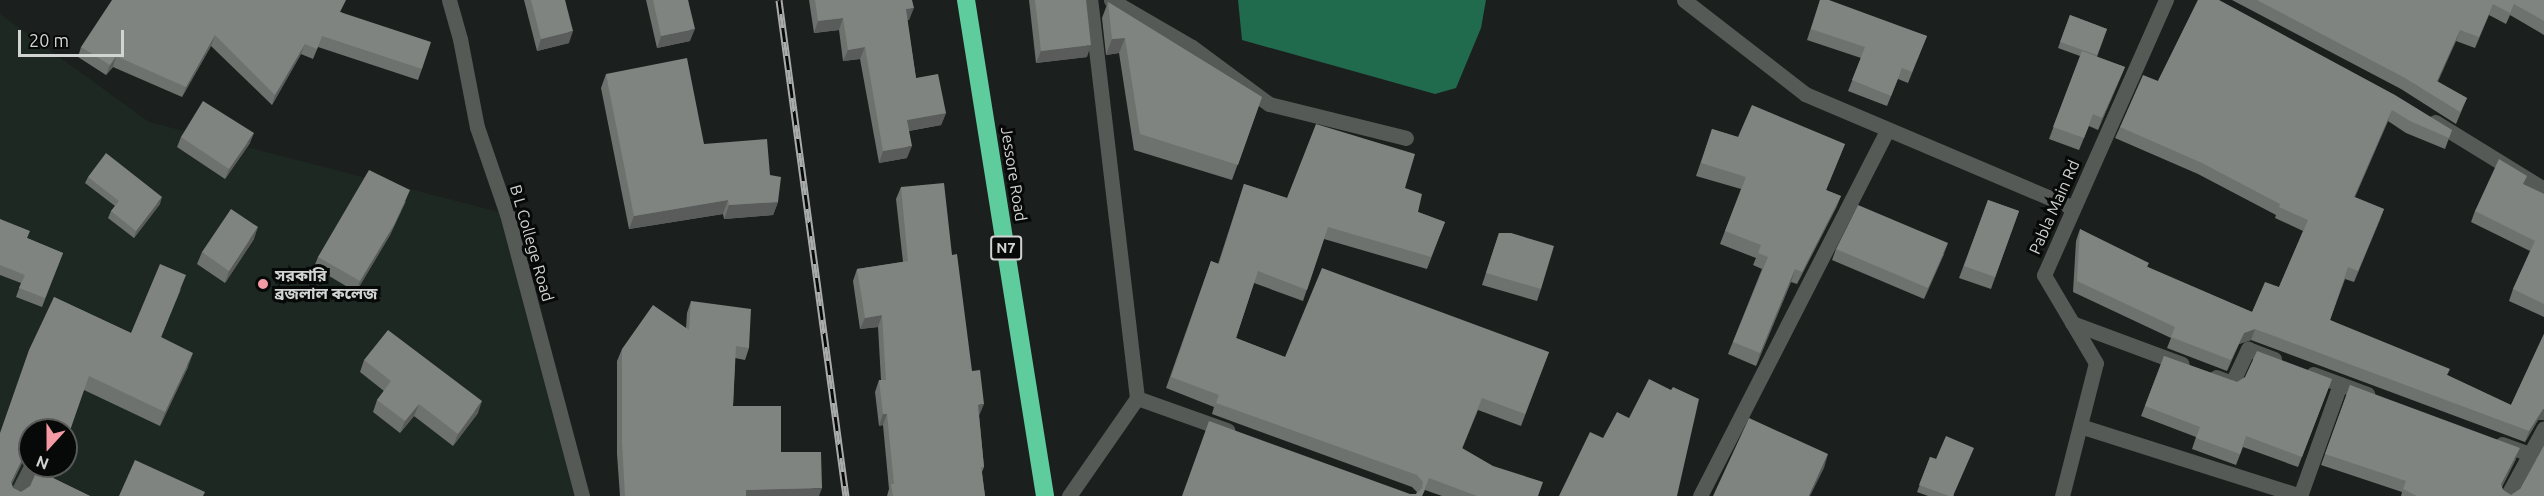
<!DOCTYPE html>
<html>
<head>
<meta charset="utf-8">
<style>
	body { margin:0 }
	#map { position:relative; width:2544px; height:496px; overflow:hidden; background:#1b1f1d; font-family:Ubuntu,"Noto Sans Bengali",sans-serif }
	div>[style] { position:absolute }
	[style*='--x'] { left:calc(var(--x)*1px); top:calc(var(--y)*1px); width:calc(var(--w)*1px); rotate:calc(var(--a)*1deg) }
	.built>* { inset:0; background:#1e2823 }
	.water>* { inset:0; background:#206a4d }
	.street>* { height:15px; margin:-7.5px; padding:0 7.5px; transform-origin:7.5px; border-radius:7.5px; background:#555a57 }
	.highway>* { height:18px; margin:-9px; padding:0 9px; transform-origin:9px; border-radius:9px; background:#5ecc9d }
	.rail>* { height:7px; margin-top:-3.5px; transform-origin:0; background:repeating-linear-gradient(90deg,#070908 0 14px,#a9acaa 0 28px); box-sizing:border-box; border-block:2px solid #a9acaa }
	.wall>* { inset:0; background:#6d726f }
	.shaded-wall>* { inset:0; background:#595c5a }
	.building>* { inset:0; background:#7f8481 }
	.dots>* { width:16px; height:16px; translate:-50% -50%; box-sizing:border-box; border:3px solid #070908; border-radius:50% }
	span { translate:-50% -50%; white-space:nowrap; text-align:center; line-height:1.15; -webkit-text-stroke:6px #070908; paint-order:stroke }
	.shield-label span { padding:2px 4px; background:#070908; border:2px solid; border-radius:4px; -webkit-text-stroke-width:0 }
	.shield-label { font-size:15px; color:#d1d4d2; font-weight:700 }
	.street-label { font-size:16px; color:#d1d4d2 }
	.poi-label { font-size:16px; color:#d1d4d2; font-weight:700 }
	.left { translate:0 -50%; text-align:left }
	.north { position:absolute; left:18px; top:418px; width:60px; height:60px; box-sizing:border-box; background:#070908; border:2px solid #585a59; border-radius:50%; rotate:201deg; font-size:16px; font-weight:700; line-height:24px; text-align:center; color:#d1d4d2 }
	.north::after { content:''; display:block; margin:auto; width:21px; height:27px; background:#f49aa4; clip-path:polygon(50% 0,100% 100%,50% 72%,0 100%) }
	.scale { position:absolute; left:18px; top:30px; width:106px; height:27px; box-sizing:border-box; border:3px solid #d1d4d2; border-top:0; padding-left:8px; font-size:18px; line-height:21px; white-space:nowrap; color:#d1d4d2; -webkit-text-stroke:4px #070908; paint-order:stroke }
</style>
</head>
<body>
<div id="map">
	<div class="built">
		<i style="clip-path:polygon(evenodd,0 14px,149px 122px,507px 214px,582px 496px,0 496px,0 14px,30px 430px,66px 430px,66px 466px,30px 466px,30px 430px)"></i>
	</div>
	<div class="water">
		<i style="clip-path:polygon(1238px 0,1486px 0,1481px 28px,1456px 88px,1435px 94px,1242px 40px)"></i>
	</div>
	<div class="street">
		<i style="--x:449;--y:0;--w:41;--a:74.2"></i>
		<i style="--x:460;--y:39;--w:90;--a:79.1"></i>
		<i style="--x:477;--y:127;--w:92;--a:71"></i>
		<i style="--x:507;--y:214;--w:292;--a:75.1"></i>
		<i style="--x:1111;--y:0;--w:94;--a:30.1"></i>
		<i style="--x:1192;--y:47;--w:96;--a:36.5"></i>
		<i style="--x:1269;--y:104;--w:141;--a:13.9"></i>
		<i style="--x:1684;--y:0;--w:153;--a:37.8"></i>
		<i style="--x:1805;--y:94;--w:291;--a:23"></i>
		<i style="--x:2435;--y:122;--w:128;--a:31.6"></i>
		<i style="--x:2072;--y:323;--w:117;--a:20.4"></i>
		<i style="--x:2313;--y:374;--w:58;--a:20.3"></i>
		<i style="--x:2216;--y:377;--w:17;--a:21"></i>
		<i style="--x:2232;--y:383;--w:38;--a:-65"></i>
		<i style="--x:2248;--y:349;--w:28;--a:21"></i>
		<i style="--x:1137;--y:398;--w:96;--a:19.6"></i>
		<i style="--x:2080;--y:426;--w:232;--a:17.6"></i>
		<i style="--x:2502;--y:444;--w:30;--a:20"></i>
		<i style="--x:16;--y:496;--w:34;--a:-63"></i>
		<i style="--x:1069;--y:496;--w:119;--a:-55.2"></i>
		<i style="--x:1137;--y:398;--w:401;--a:-96.7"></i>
		<i style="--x:1700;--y:496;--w:411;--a:-62.9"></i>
		<i style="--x:2062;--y:496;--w:137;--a:-75.7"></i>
		<i style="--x:2096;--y:363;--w:102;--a:-120.6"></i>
		<i style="--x:2044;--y:275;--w:301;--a:-66.1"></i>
		<i style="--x:2300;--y:496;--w:119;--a:-70.3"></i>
		<i style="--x:2507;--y:496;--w:77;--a:-61.4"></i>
	</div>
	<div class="highway">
		<i style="--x:966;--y:0;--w:502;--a:80.95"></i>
	</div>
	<div class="rail">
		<i style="--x:779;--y:0;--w:501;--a:82.31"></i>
	</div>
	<div class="wall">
		<i style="clip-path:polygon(524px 0,565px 0,569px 43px,537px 51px)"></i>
		<i style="clip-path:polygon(646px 0,688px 0,690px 41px,657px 48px)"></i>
		<i style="clip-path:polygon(809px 0,912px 0,909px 20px,907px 20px,916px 78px,946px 113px,941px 125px,909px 131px,907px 158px,879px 163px,860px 59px,843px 61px,839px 30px,814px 33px)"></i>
		<i style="clip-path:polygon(1029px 0,1086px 0,1087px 57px,1036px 63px)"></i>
		<i style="clip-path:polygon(1820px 0,1927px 36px,1908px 83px,1898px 79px,1887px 106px,1848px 91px,1861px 58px,1807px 40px)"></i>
		<i style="clip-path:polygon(2198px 0,2452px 130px,2445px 149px,2406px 133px,2388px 121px,2355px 197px,2384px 209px,2354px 282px,2345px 279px,2330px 320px,2511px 405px,2544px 334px,2544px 420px,2538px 420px,2525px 442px,2251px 340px,2239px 344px,2227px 371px,2167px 348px,2171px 338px,2073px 292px,2076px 241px,2080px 229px,2148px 267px,2252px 312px,2279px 287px,2303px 231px,2275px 218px,2276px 215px,2198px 174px,2115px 138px,2120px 127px,2158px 81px)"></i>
		<i style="clip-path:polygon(2232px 0,2544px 0,2544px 35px,2510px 15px,2506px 24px,2489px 15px,2475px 48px,2456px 41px,2437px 82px,2467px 98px,2456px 124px,2401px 89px)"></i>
		<i style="clip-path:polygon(1108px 2px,1262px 97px,1232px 180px,1134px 150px,1119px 53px,1106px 55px,1102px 18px)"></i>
		<i style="clip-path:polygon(341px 12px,422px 69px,418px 80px,318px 47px,313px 59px,301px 54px,272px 105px,211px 46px,182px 97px,113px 67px,106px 75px,78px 57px,81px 47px)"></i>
		<i style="clip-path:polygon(2070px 15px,2107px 29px,2097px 57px,2125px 67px,2098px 130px,2089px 126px,2079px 150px,2049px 139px,2080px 56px,2058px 48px)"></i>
		<i style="clip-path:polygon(606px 74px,704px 144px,770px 175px,778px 202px,773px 215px,724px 219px,723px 214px,629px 229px,601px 88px)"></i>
		<i style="clip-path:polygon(1712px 129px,1738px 137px,1845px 144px,1826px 190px,1841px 196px,1836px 208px,1797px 284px,1791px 282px,1756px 366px,1728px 354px,1762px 269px,1753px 265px,1756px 258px,1720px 244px,1741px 189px,1696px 176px)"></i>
		<i style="clip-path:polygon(181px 137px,250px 143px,225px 179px,177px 147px)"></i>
		<i style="clip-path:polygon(88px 177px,160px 204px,134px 238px,108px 218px,111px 211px,115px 206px,85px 183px)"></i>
		<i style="clip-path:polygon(1244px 184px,1287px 198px,1405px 188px,1418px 212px,1445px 222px,1427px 269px,1324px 239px,1303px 301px,1254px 283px,1236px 338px,1285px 357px,1549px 352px,1521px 426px,1478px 410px,1462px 449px,1538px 496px,1442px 496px,1425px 490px,1422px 496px,1410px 494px,1416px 494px,1417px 492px,1412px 487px,1212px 414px,1214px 407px,1166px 388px,1211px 261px,1218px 264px)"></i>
		<i style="clip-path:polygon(2524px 185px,2544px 194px,2544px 317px,2509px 301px,2513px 289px,2530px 251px,2471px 222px,2475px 211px)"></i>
		<i style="clip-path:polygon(901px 187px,952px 255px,979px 416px,984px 467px,982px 472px,985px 496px,887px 496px,889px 489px,883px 425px,879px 426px,875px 392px,879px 380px,881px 380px,878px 327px,860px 329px,853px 281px,857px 269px,903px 262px,896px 199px)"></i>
		<i style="clip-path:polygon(1988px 200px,2019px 211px,1991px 289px,1959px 278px)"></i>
		<i style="clip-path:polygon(406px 201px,390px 235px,356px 292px,314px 267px,318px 257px)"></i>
		<i style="clip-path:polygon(0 219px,27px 238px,63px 253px,42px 307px,16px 297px,21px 283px,0 275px)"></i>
		<i style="clip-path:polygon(1499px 233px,1541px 289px,1537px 301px,1482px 285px)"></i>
		<i style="clip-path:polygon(254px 239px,225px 283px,197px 264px,202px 252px)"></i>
		<i style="clip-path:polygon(1836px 249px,1944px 254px,1924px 299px,1832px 260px)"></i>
		<i style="clip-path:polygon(181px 289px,161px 337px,188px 367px,160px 426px,84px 390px,30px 430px,30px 456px,23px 461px,12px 484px,13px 488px,21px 492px,53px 478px,90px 496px,0 496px,54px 297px,131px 333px)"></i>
		<i style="clip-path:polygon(691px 301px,749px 348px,745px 360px,735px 358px,733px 406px,781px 452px,819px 496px,620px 496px,617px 454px,617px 361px,622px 349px,686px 328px,687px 313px)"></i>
		<i style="clip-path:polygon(2164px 356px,2237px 382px,2332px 379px,2298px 467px,2243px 447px,2236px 465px,2192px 449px,2196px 437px,2141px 416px)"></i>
		<i style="clip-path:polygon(364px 360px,478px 413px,453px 446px,414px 416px,400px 433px,373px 412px,377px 400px,384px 391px,360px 372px)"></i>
		<i style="clip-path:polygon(2350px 385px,2516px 459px,2502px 487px,2503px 490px,2511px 495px,2520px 489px,2544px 496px,2401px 496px,2402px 492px,2321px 465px)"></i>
		<i style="clip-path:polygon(1930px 457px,1936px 459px,1954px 496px,1928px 496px,1917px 492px)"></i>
	</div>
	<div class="shaded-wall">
		<i style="clip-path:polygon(914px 8px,909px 20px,901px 21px,906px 9px)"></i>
		<i style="clip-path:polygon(843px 18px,839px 30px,814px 33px,818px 21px)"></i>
		<i style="clip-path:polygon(695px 29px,690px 41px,657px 48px,661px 36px)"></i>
		<i style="clip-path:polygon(2460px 30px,2456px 41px,2433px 93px,2437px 81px)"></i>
		<i style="clip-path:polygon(573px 31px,569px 43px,537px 51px,541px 39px)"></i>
		<i style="clip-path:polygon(215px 35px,211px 46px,182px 97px,186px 87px)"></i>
		<i style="clip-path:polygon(1125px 38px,1119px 53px,1106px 55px,1112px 39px)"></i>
		<i style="clip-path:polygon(305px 44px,301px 54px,272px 105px,275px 95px)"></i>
		<i style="clip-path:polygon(1091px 45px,1087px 57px,1036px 63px,1041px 51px)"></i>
		<i style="clip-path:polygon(865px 47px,860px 59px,843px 61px,848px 50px)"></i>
		<i style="clip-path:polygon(116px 56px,113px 67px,106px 75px,110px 65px)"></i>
		<i style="clip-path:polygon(2125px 67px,2120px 79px,2098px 130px,2102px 118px)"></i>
		<i style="clip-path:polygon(2392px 110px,2388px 121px,2350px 208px,2354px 197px)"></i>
		<i style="clip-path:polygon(946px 113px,941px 125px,903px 132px,907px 120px)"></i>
		<i style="clip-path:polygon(254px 133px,250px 143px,225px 179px,229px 169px)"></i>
		<i style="clip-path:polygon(912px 146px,907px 158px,879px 163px,883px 151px)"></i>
		<i style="clip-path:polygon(410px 190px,390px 235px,356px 292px,360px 281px)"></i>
		<i style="clip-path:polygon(1841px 196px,1836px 208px,1797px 284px,1802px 272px)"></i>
		<i style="clip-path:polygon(162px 197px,160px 204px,134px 238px,136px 231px)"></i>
		<i style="clip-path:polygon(728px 200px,723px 214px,629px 229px,634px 216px)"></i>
		<i style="clip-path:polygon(778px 202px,773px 215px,724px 219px,729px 205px)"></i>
		<i style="clip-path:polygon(2384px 209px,2380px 220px,2354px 282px,2358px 271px)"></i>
		<i style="clip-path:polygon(258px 227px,254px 239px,225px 283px,229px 271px)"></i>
		<i style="clip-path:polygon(1948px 243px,1944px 254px,1924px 299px,1928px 288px)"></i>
		<i style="clip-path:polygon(1795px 269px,1791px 282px,1756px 366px,1760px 353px)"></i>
		<i style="clip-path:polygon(882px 315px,878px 327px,860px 329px,865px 318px)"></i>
		<i style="clip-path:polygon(2255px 329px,2251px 340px,2239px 344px,2227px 371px,2231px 360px,2244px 333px)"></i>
		<i style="clip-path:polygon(193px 353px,188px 367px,160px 426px,165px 412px)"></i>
		<i style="clip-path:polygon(482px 401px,478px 413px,453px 446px,458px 434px)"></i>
		<i style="clip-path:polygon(419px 404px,414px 416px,400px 433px,405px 421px)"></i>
		<i style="clip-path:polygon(984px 404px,979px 416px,973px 417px,978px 405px)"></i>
		<i style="clip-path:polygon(2543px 409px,2544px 409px,2544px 420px,2538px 420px,2525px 442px,2529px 431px)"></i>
		<i style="clip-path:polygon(883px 414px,887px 414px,883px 425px,879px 426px)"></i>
		<i style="clip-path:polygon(30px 446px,30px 456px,23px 461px,6px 496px,11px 482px,28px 447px)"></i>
		<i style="clip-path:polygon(2520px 448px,2516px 459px,2497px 496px,2501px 484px)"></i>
		<i style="clip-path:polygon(1828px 454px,1824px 468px,1810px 496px,1809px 496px)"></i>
		<i style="clip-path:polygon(822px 488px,819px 496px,744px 496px,746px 490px)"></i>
	</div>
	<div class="building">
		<i style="clip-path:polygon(112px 0,346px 0,340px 12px,431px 42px,422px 69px,322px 36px,317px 49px,305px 44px,275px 95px,215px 35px,186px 87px,116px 56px,110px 65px,81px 47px)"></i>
		<i style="clip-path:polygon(531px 0,565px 0,573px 31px,541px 39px)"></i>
		<i style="clip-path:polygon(653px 0,688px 0,695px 29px,661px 36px)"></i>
		<i style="clip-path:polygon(815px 0,912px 0,914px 8px,906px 9px,916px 78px,938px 74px,946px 113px,907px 120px,912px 146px,883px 151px,865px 47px,848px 50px,843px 18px,818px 21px)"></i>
		<i style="clip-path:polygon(1035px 0,1086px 0,1091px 45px,1041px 51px)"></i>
		<i style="clip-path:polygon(1820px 0,1829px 0,1927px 36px,1912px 72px,1902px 68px,1891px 96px,1852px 80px,1865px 47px,1811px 29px)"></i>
		<i style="clip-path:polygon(2198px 0,2219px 0,2395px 95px,2452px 130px,2449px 138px,2410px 121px,2392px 110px,2354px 197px,2384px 209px,2358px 271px,2348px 267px,2330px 320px,2450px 369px,2447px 375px,2511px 405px,2544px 334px,2544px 409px,2543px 409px,2529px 431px,2255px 329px,2244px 333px,2231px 360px,2171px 337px,2175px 327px,2077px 281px,2080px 229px,2149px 263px,2147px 267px,2252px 312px,2265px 282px,2279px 287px,2308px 220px,2279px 207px,2280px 204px,2202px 163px,2120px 127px,2143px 75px,2158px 81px)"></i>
		<i style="clip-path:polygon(2257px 0,2544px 0,2544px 21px,2514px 4px,2510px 13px,2493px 4px,2479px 37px,2460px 30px,2437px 81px,2467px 98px,2460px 112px,2405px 78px)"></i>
		<i style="clip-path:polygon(1108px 2px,1262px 97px,1238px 165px,1140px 134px,1125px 38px,1112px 39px)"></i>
		<i style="clip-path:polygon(2070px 15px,2107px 29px,2097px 55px,2060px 42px)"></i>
		<i style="clip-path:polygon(2082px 51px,2125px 67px,2102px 118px,2093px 114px,2084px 138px,2053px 127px)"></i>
		<i style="clip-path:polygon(687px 58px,704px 144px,767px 139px,770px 175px,781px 177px,778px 202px,729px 205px,728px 200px,634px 216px,606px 74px)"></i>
		<i style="clip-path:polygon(203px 101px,254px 133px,229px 169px,181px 137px)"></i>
		<i style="clip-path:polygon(1752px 105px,1845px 144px,1826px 190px,1841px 196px,1802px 272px,1795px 269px,1760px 353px,1733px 342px,1768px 257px,1758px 253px,1761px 245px,1725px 231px,1746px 177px,1701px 163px,1712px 129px,1738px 137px)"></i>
		<i style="clip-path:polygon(1316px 124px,1415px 154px,1405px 188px,1422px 194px,1418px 212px,1445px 222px,1431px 257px,1328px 227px,1307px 290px,1258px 271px,1236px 338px,1285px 357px,1322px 268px,1549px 352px,1525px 414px,1482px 398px,1462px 448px,1493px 466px,1543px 482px,1538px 496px,1477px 496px,1429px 478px,1422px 496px,1182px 496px,1209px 421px,1410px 494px,1416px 494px,1422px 488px,1423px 482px,1417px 475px,1216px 403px,1219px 395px,1171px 377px,1211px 261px,1219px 264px,1244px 184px,1287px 198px)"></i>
		<i style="clip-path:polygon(106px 153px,162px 197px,136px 231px,111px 211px,119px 201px,88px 177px)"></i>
		<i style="clip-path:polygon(2499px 159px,2527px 176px,2523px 184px,2544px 194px,2544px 304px,2513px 289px,2535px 241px,2475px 211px)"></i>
		<i style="clip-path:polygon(369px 170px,410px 190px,394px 225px,360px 281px,318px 257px)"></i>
		<i style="clip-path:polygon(944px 183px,952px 255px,957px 254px,972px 371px,980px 370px,984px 404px,978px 405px,984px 467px,981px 467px,985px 496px,893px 496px,891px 484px,894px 484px,887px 414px,883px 414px,879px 380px,886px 380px,882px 315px,865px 318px,857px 269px,908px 261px,901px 187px)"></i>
		<i style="clip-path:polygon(1988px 200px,2019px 211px,1995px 277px,1964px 266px)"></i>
		<i style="clip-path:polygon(1858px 205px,1948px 243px,1928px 288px,1836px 249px)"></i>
		<i style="clip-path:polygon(231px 209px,258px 227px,229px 271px,202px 252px)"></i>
		<i style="clip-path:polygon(0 219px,30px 231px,27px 238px,63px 253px,45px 298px,19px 288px,25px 275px,0 265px)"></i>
		<i style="clip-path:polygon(1499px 233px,1511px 233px,1554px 246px,1541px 289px,1486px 273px)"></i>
		<i style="clip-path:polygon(160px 264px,186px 275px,161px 337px,193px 353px,165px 412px,89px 376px,66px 442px,66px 430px,30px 430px,30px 446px,28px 447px,11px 482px,13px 488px,21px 492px,30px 486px,39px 466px,58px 466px,53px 478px,90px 496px,0 496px,0 433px,29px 350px,54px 297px,131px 333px)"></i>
		<i style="clip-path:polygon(691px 301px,751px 309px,749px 348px,736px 346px,733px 406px,781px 406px,781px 452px,821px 452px,822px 488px,746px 490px,746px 496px,625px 496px,622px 442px,622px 349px,653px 305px,689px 330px)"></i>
		<i style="clip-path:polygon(388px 330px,482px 401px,458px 434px,419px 404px,405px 421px,377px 400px,391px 381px,364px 360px)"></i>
		<i style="clip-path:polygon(2257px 351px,2332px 379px,2302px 457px,2246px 436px,2240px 454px,2196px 438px,2200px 427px,2145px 406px,2164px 356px,2237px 382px,2245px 377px)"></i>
		<i style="clip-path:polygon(1649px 379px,1671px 390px,1673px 387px,1699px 399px,1677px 496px,1559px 496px,1590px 432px,1603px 438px,1617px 412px,1629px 418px)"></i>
		<i style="clip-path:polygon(2350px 385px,2520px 448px,2501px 484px,2503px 490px,2511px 495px,2520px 489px,2544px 445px,2544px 496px,2417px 496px,2403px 489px,2406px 481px,2325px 454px)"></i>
		<i style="clip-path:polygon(1749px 418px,1828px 454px,1809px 496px,1713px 496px)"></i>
		<i style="clip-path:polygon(1946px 436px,1974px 448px,1953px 496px,1949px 496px,1919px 485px,1930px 457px,1936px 459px)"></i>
		<i style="clip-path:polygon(135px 460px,205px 492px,203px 496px,119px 496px)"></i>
	</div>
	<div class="dots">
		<i style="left:263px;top:284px;background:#f49aa4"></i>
	</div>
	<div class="shield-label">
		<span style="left:1006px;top:248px">N7</span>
	</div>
	<div class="street-label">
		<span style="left:1014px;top:174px;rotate:81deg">Jessore Road</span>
		<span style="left:2054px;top:207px;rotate:-66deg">Pabla Main Rd</span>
		<span style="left:532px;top:243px;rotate:74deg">B L College Road</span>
	</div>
	<div class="poi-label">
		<span class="left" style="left:275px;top:284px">সরকারি<br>ব্রজলাল কলেজ</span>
	</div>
	<div class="north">N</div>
	<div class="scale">20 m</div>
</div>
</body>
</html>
